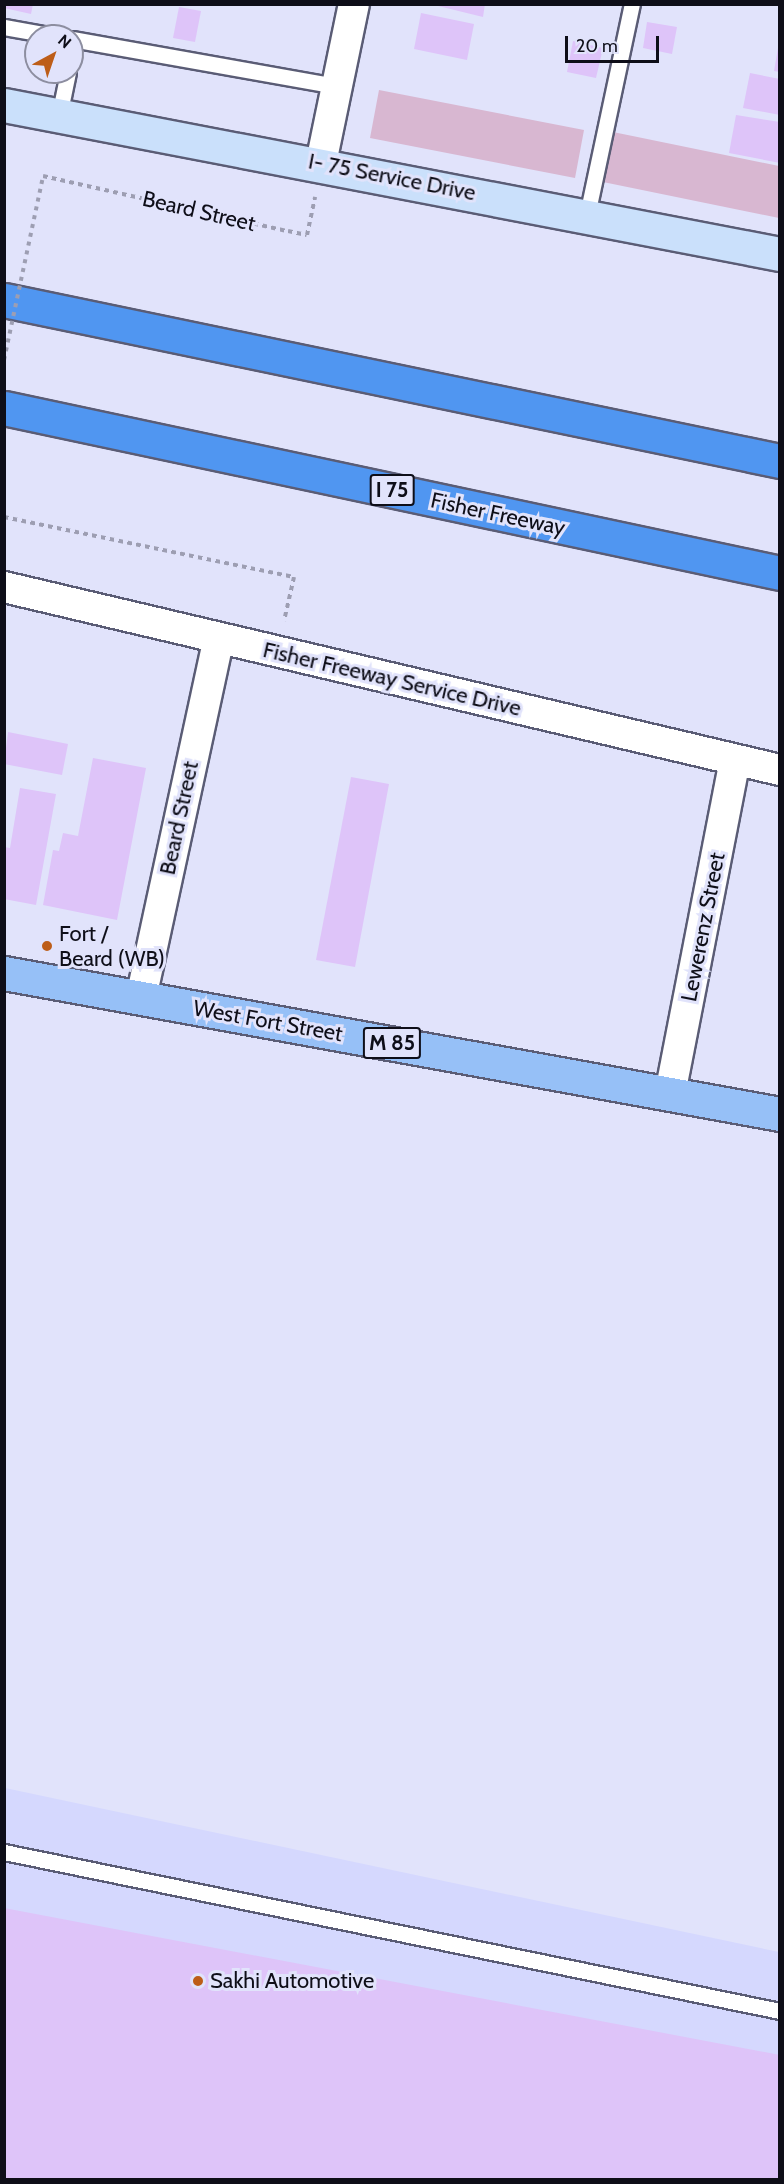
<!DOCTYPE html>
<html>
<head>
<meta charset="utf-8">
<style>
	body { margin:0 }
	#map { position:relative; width:784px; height:2184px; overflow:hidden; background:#e1e3fb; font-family:Cabin,sans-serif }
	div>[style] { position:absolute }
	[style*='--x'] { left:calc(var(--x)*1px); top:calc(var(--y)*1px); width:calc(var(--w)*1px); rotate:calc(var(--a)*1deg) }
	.built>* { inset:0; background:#d5d8fe }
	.green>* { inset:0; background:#d8b7d1 }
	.building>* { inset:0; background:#dec4f9 }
	.path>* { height:4px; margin-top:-2px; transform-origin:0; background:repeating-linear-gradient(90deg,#9d9eb2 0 4.5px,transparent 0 9px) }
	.roads { filter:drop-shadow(2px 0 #5a5c75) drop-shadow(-2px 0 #5a5c75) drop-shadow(0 2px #5a5c75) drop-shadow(0 -2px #5a5c75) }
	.lane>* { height:15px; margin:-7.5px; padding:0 7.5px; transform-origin:7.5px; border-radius:7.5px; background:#fff }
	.street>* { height:30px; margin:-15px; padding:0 15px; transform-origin:15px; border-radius:15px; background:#fff }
	.secondary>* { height:33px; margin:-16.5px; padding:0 16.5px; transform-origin:16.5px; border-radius:16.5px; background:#cae0fb }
	.primary>* { height:33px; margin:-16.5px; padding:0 16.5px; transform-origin:16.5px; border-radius:16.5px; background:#96c0f7 }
	.highway>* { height:33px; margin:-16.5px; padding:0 16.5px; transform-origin:16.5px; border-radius:16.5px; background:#5096f1 }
	.path-bridge>* { height:4px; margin-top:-2px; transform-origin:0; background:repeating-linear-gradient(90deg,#9d9eb2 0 4.5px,transparent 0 9px) }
	.dots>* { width:16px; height:16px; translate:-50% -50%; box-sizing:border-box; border:3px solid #e1e3fb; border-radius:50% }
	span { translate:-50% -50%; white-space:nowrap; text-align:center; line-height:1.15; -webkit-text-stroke:6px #e1e3fb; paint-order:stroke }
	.shield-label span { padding:2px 4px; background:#e1e3fb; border:2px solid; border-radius:4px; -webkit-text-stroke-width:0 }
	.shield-label { font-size:21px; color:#0e0e18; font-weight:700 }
	.street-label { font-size:22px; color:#0e0e18 }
	.poi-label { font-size:22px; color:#0e0e18 }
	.left { translate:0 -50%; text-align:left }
	.frame { position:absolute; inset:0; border:6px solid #0e0e18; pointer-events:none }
	.north { position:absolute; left:24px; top:24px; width:60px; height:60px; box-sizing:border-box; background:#e1e3fb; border:2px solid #8d8ea0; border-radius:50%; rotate:40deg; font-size:16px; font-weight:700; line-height:24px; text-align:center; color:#0e0e18 }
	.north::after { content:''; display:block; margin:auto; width:21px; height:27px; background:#bd5d18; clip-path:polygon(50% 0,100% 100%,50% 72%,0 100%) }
	.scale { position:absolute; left:565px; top:36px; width:94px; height:27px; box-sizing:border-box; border:3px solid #0e0e18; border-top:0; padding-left:8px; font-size:18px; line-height:21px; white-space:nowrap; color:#0e0e18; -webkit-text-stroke:4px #e1e3fb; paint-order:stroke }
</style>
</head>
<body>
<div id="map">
	<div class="built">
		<i style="clip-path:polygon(5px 1788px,779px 1952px,779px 2179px,5px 2180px)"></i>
	</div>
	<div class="green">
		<i style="clip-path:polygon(379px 90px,584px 130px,575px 178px,370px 138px)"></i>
		<i style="clip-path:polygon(613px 132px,779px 166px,779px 218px,603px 182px)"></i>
	</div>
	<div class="building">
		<i style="clip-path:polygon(5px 4px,33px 4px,31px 14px,4px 8px)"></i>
		<i style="clip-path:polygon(430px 4px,485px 4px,483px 17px)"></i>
		<i style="clip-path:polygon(179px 7px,201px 11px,195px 42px,173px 38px)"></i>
		<i style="clip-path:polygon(421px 13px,474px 24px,467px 60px,414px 49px)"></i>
		<i style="clip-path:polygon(647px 22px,677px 27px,672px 54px,643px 48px)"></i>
		<i style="clip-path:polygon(573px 41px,603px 48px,596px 78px,567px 72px)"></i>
		<i style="clip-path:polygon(778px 48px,780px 48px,780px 72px,774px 71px)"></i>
		<i style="clip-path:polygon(750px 73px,780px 79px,780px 115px,743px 108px)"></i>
		<i style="clip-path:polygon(736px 115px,780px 122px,780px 163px,729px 153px)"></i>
		<i style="clip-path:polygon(8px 732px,68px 744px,62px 775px,4px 764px)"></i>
		<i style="clip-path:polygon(93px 758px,146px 768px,117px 920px,43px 905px,53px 850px,59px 851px,63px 833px,78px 836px)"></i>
		<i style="clip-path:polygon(351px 777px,389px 784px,355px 967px,316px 960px)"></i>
		<i style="clip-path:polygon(20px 788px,56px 794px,36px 905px,4px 899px,4px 847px,10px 848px)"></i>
		<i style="clip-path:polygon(4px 1908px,780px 2055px,780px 2180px,4px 2180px)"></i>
	</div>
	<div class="path">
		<i style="--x:288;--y:231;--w:19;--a:12"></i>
		<i style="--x:307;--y:235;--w:39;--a:-78"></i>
		<i style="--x:4;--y:517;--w:296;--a:11.7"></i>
		<i style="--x:294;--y:577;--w:45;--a:102.8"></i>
	</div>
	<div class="roads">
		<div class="lane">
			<i style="--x:4;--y:27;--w:52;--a:10"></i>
			<i style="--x:72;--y:39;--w:269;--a:10.1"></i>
			<i style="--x:59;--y:116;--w:45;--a:-78.4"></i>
			<i style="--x:587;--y:215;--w:216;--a:-78"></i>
			<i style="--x:4;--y:1852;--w:792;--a:11.58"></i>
		</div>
		<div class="street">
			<i style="--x:321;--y:163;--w:162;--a:-78.3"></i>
			<i style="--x:4;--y:587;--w:797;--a:13.27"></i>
			<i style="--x:141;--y:998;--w:368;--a:-77.8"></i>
			<i style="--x:670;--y:1094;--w:340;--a:-79"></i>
		</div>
		<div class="secondary">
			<i style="--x:4;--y:105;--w:790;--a:10.87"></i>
		</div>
		<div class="primary">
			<i style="--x:4;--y:973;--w:789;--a:10.3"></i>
		</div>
		<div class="highway">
			<i style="--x:4;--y:300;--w:793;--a:11.72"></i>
			<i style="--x:4;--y:408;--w:793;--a:12"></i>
		</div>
	</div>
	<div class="path-bridge">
		<i style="--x:4;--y:360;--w:188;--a:-78"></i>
		<i style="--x:43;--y:176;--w:251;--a:12.7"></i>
	</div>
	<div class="dots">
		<i style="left:47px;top:946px;background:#bd5d18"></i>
		<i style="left:198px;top:1981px;background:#bd5d18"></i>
	</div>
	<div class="shield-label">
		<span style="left:392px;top:490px">I 75</span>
		<span style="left:392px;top:1043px">M 85</span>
	</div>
	<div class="street-label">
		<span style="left:392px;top:177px;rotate:11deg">I- 75 Service Drive</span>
		<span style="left:199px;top:211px;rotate:13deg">Beard Street</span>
		<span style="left:498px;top:514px;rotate:12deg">Fisher Freeway</span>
		<span style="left:392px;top:679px;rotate:13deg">Fisher Freeway Service Drive</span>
		<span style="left:179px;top:818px;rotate:-78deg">Beard Street</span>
		<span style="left:703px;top:927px;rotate:-79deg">Lewerenz Street</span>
		<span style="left:268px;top:1021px;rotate:10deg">West Fort Street</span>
	</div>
	<div class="poi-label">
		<span class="left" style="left:59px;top:946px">Fort /<br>Beard (WB)</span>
		<span class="left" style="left:210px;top:1981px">Sakhi Automotive</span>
	</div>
	<div class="frame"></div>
	<div class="north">N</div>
	<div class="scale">20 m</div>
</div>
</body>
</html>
